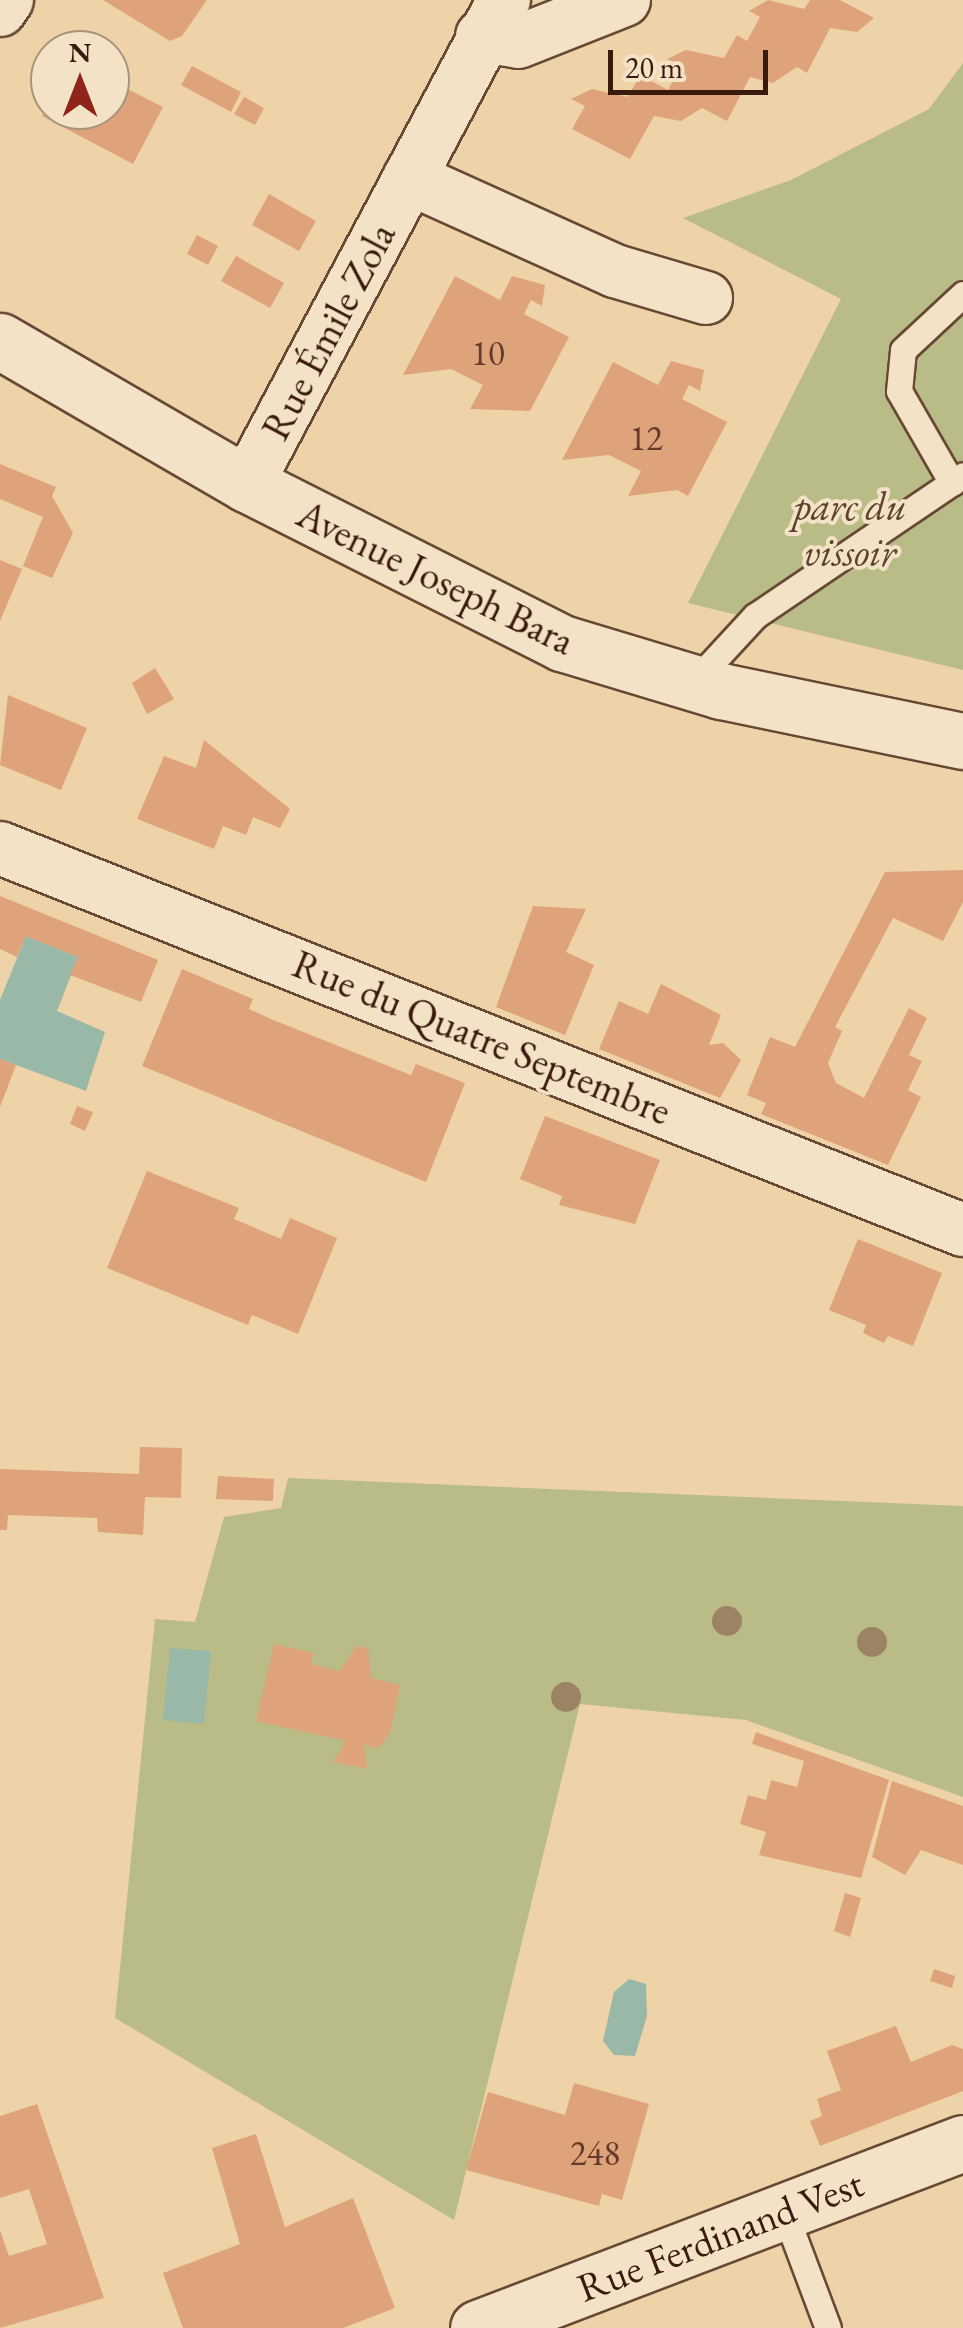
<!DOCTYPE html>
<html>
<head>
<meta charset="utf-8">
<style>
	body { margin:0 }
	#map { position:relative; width:963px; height:2328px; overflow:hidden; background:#edd3a7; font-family:"EB Garamond",serif }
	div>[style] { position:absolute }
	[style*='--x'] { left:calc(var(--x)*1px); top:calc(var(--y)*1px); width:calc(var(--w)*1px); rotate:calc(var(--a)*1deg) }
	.green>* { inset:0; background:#b9bc87 }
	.water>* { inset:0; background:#99b8a8 }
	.building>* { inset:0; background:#dfa37c }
	.roads { filter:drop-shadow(2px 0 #674834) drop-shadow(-2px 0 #674834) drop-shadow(0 2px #674834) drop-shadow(0 -2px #674834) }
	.service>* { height:25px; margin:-12.5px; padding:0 12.5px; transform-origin:12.5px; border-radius:12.5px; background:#f3e2c6 }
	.minor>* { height:52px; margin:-26px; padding:0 26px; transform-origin:26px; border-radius:26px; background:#f3e2c6 }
	.tertiary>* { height:55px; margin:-27.5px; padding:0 27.5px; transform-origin:27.5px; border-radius:27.5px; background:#f3e2c6 }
	.trees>* { width:30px; height:30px; margin:-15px; border-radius:50%; background:#9c8363 }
	span { translate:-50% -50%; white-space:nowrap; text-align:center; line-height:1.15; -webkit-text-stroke:8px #f3e2c6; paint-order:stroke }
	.number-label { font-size:35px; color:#633c29 }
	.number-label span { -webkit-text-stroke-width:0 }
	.street-label { font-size:40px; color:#3a1a0d }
	.park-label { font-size:40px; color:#5a422c; font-style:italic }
	.north { position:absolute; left:30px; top:30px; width:100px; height:100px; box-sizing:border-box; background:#f3e2c6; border:2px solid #a9927c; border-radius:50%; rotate:0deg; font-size:28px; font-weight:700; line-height:40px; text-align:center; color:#3a1a0d }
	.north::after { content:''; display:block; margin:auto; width:35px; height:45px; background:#8f2418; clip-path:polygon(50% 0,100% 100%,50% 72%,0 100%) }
	.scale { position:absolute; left:608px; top:50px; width:160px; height:45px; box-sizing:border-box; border:5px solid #3a1a0d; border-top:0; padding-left:12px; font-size:30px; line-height:35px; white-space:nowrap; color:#3a1a0d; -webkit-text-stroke:8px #f3e2c6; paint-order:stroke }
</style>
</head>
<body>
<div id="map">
	<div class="green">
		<i style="clip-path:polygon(963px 63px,963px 670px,688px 603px,841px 299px,683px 218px,791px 180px,929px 109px)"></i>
		<i style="clip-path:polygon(288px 1478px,963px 1506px,963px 1797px,746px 1720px,580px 1704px,454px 2220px,115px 2018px,155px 1619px,195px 1622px,224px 1517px,281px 1508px)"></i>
	</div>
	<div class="water">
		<i style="clip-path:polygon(26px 936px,78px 957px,57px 1011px,105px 1032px,86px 1091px,0 1059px,0 1000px)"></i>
		<i style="clip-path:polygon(170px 1648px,211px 1651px,204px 1724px,163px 1720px)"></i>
		<i style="clip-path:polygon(629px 1979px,646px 1984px,647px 2016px,635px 2056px,614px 2055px,603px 2041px,614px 1992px)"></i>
	</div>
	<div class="building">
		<i style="clip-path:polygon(103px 0,207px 0,182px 36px,170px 41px)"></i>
		<i style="clip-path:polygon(768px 0,804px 9px,810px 0,840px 0,874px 18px,857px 32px,830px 28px,807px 73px,797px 67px,773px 83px,750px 77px,727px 121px,702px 108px,681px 121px,654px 116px,630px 159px,572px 129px,585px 106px,571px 99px,592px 89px,628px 97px,640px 75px,668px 90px,681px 66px,667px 59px,686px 50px,724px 58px,737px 35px,747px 41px,760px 17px,749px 11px)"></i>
		<i style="clip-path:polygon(192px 66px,241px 92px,231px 112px,181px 85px)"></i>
		<i style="clip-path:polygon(110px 80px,163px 107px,133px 164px,42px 116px,50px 101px,50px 110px,110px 110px)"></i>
		<i style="clip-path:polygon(244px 97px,264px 108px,255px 125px,234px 114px)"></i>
		<i style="clip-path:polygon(269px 194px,316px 221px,299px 251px,252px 225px)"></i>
		<i style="clip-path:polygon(197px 235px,218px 246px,208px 265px,187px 254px)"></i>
		<i style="clip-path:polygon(236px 256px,284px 283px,270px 308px,221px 281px)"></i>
		<i style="clip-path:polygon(455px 276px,500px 300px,512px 276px,545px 285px,542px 306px,531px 300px,524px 314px,569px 337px,530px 411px,470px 409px,483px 385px,451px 369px,403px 375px)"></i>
		<i style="clip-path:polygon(671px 361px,704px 370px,700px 391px,689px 385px,682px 399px,727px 422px,688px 496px,677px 490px,628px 496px,641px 471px,609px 455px,562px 460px,613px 362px,658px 385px)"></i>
		<i style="clip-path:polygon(0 464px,56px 487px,52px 496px,73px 533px,52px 578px,23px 566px,43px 517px,0 499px)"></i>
		<i style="clip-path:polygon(0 560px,22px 569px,0 621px)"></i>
		<i style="clip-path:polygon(155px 668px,174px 699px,147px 714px,132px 683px)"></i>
		<i style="clip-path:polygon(8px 695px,87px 728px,61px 790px,0 765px)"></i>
		<i style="clip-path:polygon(204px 740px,290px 809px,280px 828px,253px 817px,246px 835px,223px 826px,214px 849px,137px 819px,164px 756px,196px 768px)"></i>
		<i style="clip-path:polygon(963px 870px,963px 902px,943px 941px,893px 918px,835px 1027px,842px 1031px,828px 1063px,836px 1083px,864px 1098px,909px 1008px,927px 1018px,909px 1055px,922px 1061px,908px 1090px,921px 1097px,888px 1165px,761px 1114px,766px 1103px,747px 1095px,770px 1037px,795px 1047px,885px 872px)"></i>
		<i style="clip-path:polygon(0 896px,158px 960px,141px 1002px,70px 975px,78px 957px,26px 936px,17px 957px,0 949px)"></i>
		<i style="clip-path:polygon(533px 906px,586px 909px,566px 952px,594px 965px,565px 1035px,496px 1007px)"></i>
		<i style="clip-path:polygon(182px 969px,253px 999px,249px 1009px,271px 1019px,411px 1075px,416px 1064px,465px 1083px,426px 1182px,142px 1066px)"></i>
		<i style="clip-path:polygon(661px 984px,721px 1015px,709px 1045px,723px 1043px,741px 1060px,720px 1098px,599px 1049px,619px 1001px,648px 1014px)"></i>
		<i style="clip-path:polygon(0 1059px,16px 1065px,0 1107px)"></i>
		<i style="clip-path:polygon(77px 1106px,93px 1112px,85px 1131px,70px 1124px)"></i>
		<i style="clip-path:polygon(545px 1116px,660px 1160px,635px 1224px,559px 1205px,562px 1196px,520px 1179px)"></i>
		<i style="clip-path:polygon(147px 1171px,239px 1208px,234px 1219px,281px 1239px,290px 1218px,337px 1238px,298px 1334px,252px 1315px,248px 1325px,107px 1268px)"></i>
		<i style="clip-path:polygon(858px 1239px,942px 1273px,913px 1346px,888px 1336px,884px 1343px,863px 1333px,866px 1325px,829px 1310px)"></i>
		<i style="clip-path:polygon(140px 1447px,182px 1448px,181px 1498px,145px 1497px,143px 1535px,98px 1532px,97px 1518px,8px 1515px,7px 1530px,0 1530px,0 1469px,139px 1474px)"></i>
		<i style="clip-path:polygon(218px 1476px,274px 1479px,273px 1501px,216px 1499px)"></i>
		<i style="clip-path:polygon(274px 1644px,314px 1653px,311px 1664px,340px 1671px,356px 1646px,368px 1648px,371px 1678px,400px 1685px,390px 1733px,379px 1748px,364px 1745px,367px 1769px,333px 1762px,346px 1741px,256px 1721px)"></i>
		<i style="clip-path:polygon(756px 1732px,889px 1780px,861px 1878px,759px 1855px,766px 1832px,740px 1824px,748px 1795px,766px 1800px,771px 1780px,797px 1787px,804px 1761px,752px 1744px)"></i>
		<i style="clip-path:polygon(892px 1781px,963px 1806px,963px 1865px,921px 1850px,905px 1875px,872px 1857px)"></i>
		<i style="clip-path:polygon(845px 1893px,861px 1898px,850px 1937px,834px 1931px)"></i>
		<i style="clip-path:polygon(934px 1969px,955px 1976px,952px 1988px,930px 1981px)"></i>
		<i style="clip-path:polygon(896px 2026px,911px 2062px,952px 2045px,963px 2049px,963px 2091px,820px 2146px,810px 2121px,822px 2116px,817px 2099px,841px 2090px,827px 2051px)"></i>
		<i style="clip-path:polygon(574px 2083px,649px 2104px,622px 2200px,602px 2194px,599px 2206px,466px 2170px,488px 2092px,565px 2115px)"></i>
		<i style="clip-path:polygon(37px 2104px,104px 2298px,0 2328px,0 2230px,9px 2256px,47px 2244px,29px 2189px,0 2198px,0 2116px)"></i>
		<i style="clip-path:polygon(256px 2134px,285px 2227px,353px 2198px,395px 2308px,343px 2328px,183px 2328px,163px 2273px,240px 2244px,212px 2148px)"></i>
	</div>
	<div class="roads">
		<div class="service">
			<i style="--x:952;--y:483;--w:106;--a:-119.9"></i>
			<i style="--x:899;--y:391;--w:41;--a:-84.4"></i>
			<i style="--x:903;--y:350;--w:82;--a:-43"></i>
			<i style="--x:694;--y:682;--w:90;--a:-47.3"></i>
			<i style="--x:755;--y:616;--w:251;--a:-34.1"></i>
			<i style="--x:784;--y:2211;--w:125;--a:69.4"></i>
		</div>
		<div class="minor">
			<i style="--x:0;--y:10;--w:12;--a:-55"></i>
			<i style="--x:482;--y:36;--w:36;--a:9"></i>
			<i style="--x:518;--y:42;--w:114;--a:-21.6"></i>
			<i style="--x:409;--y:178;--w:226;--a:24.3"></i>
			<i style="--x:615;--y:271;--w:95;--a:16.5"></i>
			<i style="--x:247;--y:484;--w:548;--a:-62.03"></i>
			<i style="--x:0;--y:848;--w:1036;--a:21.64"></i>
		</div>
		<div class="tertiary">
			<i style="--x:0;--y:341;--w:285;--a:30.1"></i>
			<i style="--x:247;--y:484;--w:353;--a:26.8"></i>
			<i style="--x:562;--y:643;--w:166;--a:16.8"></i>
			<i style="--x:721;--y:691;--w:247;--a:11.7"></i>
			<i style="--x:478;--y:2328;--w:519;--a:-20.88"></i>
		</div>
	</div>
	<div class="trees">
		<i style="left:727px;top:1621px"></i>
		<i style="left:872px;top:1642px"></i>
		<i style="left:566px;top:1697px"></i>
	</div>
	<div class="number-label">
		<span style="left:488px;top:353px">10</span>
		<span style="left:646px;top:438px">12</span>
		<span style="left:595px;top:2153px">248</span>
	</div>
	<div class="street-label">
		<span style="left:328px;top:331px;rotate:-62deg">Rue Émile Zola</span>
		<span style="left:436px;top:577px;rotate:26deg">Avenue Joseph Bara</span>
		<span style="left:482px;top:1037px;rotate:22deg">Rue du Quatre Septembre</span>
		<span style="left:720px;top:2235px;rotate:-21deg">Rue Ferdinand Vest</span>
	</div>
	<div class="park-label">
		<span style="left:850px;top:529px">parc du<br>vissoir</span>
	</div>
	<div class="north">N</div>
	<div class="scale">20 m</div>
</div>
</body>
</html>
